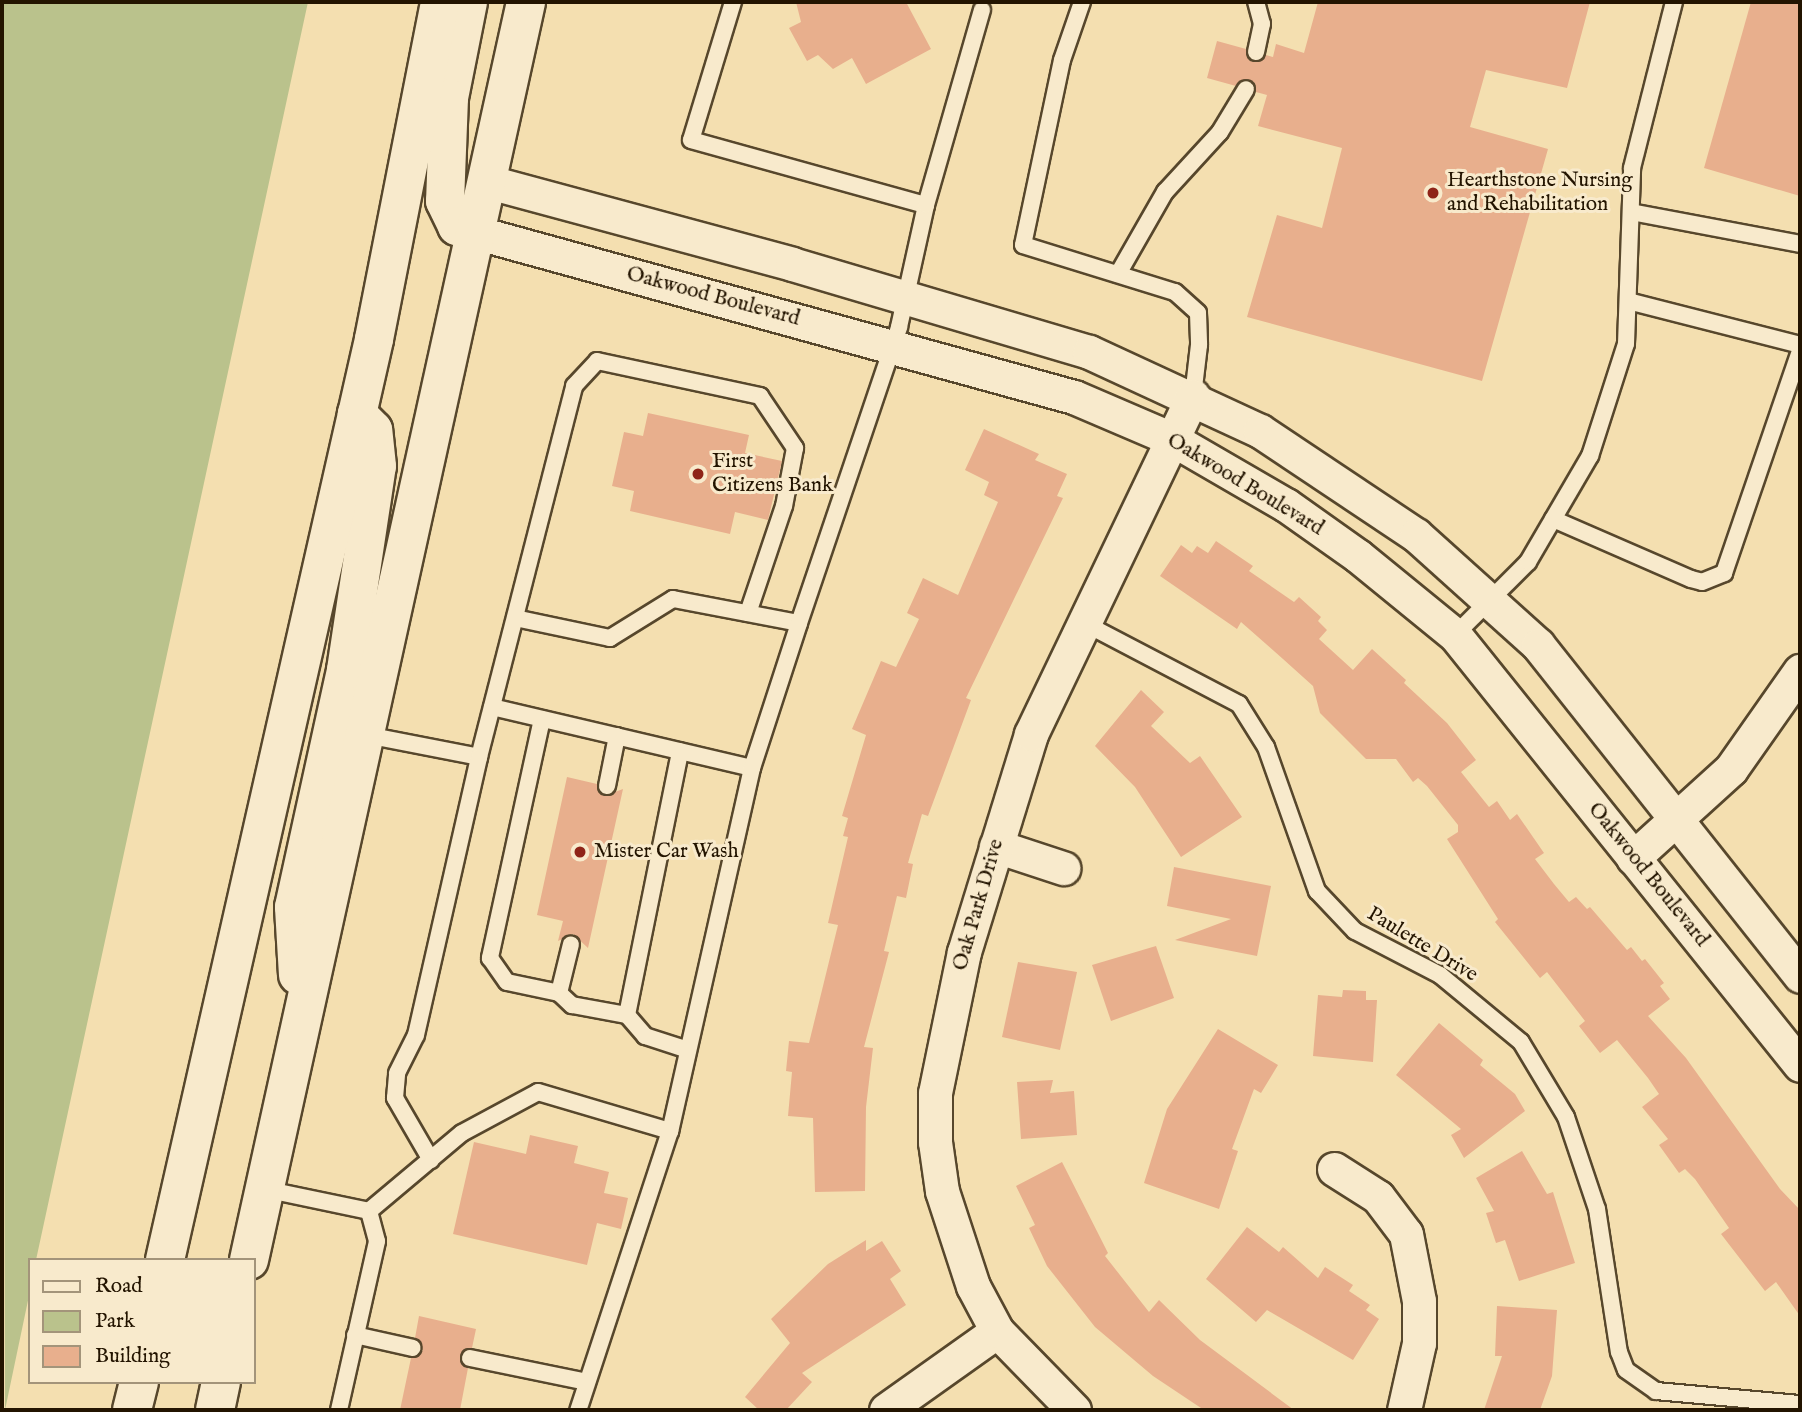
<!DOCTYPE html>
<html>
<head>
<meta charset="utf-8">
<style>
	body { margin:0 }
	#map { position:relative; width:1802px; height:1412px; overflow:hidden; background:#f4dfb0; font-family:"IM FELL English",serif }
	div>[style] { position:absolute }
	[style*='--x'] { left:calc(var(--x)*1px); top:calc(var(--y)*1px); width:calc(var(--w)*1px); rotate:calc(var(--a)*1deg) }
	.green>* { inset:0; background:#bac28c }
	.building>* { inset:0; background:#e8af8d }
	.roads { filter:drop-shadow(2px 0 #57472c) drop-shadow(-2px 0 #57472c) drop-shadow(0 2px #57472c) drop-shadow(0 -2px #57472c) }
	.lane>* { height:16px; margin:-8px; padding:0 8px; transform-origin:8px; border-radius:8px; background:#f8eacc }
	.street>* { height:33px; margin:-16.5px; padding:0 16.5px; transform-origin:16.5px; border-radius:16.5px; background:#f8eacc }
	.secondary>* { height:38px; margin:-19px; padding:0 19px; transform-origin:19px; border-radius:19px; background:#f8eacc }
	.dots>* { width:19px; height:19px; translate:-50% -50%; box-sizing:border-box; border:4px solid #f8eacc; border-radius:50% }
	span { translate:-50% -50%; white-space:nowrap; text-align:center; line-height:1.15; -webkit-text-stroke:6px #f8eacc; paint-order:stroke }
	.poi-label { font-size:21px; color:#231400 }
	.left { translate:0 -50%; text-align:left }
	.street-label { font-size:21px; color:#231400 }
	.frame { position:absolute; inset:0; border:4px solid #231400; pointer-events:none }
	.legend { position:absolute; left:28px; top:1258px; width:228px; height:126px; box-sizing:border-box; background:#f8eacc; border:2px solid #a3947a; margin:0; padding:9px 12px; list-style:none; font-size:21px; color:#231400 }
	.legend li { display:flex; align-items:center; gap:14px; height:35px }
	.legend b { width:35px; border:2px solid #a3947a }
</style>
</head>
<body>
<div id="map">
	<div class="green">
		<i style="clip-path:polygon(2px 2px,308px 2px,36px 1260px,30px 1260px,30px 1291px,5px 1410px)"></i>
	</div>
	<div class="building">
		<i style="clip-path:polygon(796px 2px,906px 2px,931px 49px,866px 84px,852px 58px,833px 69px,818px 55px,807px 61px,789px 28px,801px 22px)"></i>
		<i style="clip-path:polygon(1318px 2px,1590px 2px,1567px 88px,1486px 70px,1470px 127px,1548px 149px,1482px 381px,1247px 317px,1277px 215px,1322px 228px,1342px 148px,1258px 126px,1267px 95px,1256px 92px,1255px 83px,1247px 79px,1236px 86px,1207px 78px,1217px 41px,1246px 49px,1254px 62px,1266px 55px,1273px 57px,1276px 44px,1304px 53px)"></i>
		<i style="clip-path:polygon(1751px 2px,1800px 2px,1800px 196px,1704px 168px)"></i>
		<i style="clip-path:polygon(648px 413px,749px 435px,745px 453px,782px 461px,768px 520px,735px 512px,730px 534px,630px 511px,634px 491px,612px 486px,624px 432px,643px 436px)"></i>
		<i style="clip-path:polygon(984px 429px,1039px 454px,1035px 460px,1067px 474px,1057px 496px,1063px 498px,966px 698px,971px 700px,928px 816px,922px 814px,908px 863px,913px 864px,906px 898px,897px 896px,884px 951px,889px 952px,864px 1047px,873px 1048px,866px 1107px,865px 1191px,815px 1192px,813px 1118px,788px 1116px,792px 1072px,786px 1071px,789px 1041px,809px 1043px,838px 925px,828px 923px,848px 837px,843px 836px,848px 818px,842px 816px,866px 735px,852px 729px,881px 661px,896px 667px,919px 619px,907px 613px,923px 578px,958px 595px,998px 502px,984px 495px,989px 482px,965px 470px)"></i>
		<i style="clip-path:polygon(1216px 541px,1253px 566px,1249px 571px,1294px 602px,1299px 597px,1321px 617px,1318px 621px,1327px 630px,1319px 639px,1353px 670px,1372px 649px,1406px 680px,1404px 683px,1447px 723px,1476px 760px,1461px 772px,1489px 807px,1497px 801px,1510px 820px,1517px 814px,1544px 853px,1535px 859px,1554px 884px,1569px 902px,1576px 897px,1587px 909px,1590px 907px,1627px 950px,1631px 947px,1642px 961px,1645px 959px,1664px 983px,1660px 986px,1670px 999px,1648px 1016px,1686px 1058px,1780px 1189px,1800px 1210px,1800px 1316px,1776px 1282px,1765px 1291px,1721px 1234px,1729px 1228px,1695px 1179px,1685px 1169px,1679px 1173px,1659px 1145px,1668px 1139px,1642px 1107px,1659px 1094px,1648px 1078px,1617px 1040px,1600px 1053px,1579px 1026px,1585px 1021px,1547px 972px,1540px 978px,1495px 922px,1498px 919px,1447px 839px,1458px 832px,1458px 825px,1427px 786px,1418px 778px,1413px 782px,1396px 759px,1366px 759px,1320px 713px,1313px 686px,1283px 659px,1241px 622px,1237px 629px,1160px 576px,1181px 545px,1192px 553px,1197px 546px,1208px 553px)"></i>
		<i style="clip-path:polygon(1141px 690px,1164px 712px,1151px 726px,1190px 763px,1200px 756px,1242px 817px,1181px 857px,1135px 787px,1095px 746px)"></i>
		<i style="clip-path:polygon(567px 777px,597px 784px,604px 796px,623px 789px,588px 948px,573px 934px,558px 941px,563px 921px,537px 915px)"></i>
		<i style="clip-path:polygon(1174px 867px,1271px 886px,1257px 956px,1175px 940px,1231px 919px,1167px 906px)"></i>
		<i style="clip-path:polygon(1156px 946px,1174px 998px,1111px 1021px,1092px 965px)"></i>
		<i style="clip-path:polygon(1018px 962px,1077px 972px,1060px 1050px,1002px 1037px)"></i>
		<i style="clip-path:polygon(1343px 990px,1366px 991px,1366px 1000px,1377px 1000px,1373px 1062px,1313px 1056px,1318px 995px,1342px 997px)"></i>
		<i style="clip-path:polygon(1439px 1023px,1483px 1060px,1480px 1065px,1515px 1094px,1525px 1111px,1464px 1158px,1451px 1135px,1461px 1129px,1396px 1075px)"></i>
		<i style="clip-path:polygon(1218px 1029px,1278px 1065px,1261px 1093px,1254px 1089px,1232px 1149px,1238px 1151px,1219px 1209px,1144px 1183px,1167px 1109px)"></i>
		<i style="clip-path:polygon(1053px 1080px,1050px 1093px,1074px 1091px,1077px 1135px,1021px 1139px,1017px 1082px)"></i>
		<i style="clip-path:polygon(530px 1135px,578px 1146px,574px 1163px,609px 1172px,604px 1193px,628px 1198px,621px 1229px,597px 1223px,587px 1265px,453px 1234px,474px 1142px,526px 1154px)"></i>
		<i style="clip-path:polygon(1522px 1151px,1547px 1194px,1553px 1192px,1575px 1263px,1519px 1281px,1505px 1240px,1496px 1243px,1486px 1213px,1494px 1211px,1476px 1178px)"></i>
		<i style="clip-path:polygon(1062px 1162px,1108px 1253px,1105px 1256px,1149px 1312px,1159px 1300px,1200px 1340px,1294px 1410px,1204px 1410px,1153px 1376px,1095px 1327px,1047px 1266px,1029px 1228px,1035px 1225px,1016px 1186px)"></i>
		<i style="clip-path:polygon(1247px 1227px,1279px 1252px,1283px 1247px,1318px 1278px,1325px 1267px,1353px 1285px,1349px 1291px,1370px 1305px,1366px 1310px,1379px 1319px,1353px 1360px,1267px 1310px,1256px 1322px,1206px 1279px)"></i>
		<i style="clip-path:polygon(866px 1240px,866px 1251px,882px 1241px,901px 1271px,890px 1279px,906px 1305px,802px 1373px,812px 1382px,786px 1410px,759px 1410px,745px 1397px,790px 1343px,771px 1319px,828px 1264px)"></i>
		<i style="clip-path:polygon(1497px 1306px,1557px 1310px,1552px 1376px,1540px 1410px,1484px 1410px,1502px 1356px,1495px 1356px)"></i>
		<i style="clip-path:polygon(419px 1316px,476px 1329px,472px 1348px,460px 1355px,468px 1368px,460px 1410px,400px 1410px,411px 1358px,423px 1350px,415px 1338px)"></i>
	</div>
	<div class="roads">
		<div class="lane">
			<i style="--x:733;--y:2;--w:144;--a:106.9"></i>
			<i style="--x:691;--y:140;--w:244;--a:15.5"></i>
			<i style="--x:1082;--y:2;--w:61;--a:109"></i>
			<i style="--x:1062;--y:60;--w:189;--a:101.9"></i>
			<i style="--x:1023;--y:245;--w:159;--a:17.2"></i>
			<i style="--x:1175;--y:292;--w:31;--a:42"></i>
			<i style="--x:1198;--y:313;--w:32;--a:88"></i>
			<i style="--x:1199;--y:345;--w:51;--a:96.7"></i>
			<i style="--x:1256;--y:52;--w:29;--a:-78"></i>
			<i style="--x:1262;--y:24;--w:23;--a:-105"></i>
			<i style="--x:1631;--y:212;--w:172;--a:10.7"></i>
			<i style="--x:1118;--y:274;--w:95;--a:-60.2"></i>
			<i style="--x:1165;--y:192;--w:81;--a:-47.5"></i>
			<i style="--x:1220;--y:132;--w:50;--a:-58.8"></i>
			<i style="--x:1628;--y:301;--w:178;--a:14.3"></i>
			<i style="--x:1553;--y:519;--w:150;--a:23.5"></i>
			<i style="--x:1691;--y:579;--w:11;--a:15"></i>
			<i style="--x:1702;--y:582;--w:24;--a:-22"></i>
			<i style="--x:1724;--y:573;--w:235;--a:-71.1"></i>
			<i style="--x:515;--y:618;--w:97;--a:11.9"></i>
			<i style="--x:610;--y:638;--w:74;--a:-31.8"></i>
			<i style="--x:673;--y:599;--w:128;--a:10.8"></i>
			<i style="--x:799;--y:623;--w:312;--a:-71.3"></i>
			<i style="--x:899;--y:327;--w:125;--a:-77.5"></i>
			<i style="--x:926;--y:205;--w:203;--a:-74"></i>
			<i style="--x:1084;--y:623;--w:175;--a:27.6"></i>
			<i style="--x:1239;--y:704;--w:51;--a:57.9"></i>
			<i style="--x:1266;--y:747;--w:153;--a:70.5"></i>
			<i style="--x:1317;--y:891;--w:55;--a:46.5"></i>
			<i style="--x:1355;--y:931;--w:96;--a:27.4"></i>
			<i style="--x:1440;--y:975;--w:105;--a:39.6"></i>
			<i style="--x:1521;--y:1042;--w:87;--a:59"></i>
			<i style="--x:1566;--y:1117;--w:97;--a:71.4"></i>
			<i style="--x:1597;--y:1209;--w:145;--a:81.3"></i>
			<i style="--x:1619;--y:1352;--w:19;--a:69"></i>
			<i style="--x:1626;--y:1370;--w:37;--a:35"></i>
			<i style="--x:1656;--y:1391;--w:145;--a:5.2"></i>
			<i style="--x:1455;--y:635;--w:103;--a:-45"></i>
			<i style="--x:1528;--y:562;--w:123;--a:-59.7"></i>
			<i style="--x:1590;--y:456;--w:118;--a:-72.2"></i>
			<i style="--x:1626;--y:344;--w:176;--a:-88"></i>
			<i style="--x:1632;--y:168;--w:171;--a:-75.8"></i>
			<i style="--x:492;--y:707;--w:267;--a:13.2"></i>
			<i style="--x:752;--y:768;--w:372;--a:102.7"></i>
			<i style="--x:670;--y:1131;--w:294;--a:108.2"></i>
			<i style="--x:542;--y:719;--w:245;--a:102.3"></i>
			<i style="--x:490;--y:958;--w:29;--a:55"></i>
			<i style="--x:507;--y:982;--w:53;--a:11.9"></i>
			<i style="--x:559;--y:993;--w:18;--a:43"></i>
			<i style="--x:572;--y:1005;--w:56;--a:10.3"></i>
			<i style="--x:627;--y:1015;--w:28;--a:49"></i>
			<i style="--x:645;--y:1036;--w:45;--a:18"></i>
			<i style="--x:366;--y:735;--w:115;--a:11"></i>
			<i style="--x:479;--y:757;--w:383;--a:-75.6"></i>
			<i style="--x:574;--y:386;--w:34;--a:-47"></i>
			<i style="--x:597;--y:361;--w:167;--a:12.1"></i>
			<i style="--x:760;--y:396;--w:63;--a:56.1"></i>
			<i style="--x:795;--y:448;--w:59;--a:100.7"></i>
			<i style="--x:784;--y:506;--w:113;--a:108.6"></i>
			<i style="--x:752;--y:768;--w:152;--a:-72"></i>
			<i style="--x:607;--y:786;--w:51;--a:-78.7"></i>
			<i style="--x:559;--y:993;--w:50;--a:-76.2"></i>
			<i style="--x:627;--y:1015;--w:269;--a:-78.6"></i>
			<i style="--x:431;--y:1160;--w:72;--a:-120.1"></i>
			<i style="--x:395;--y:1098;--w:25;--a:-85"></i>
			<i style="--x:397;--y:1073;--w:42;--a:-63.4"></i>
			<i style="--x:416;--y:1035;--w:285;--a:-77.2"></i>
			<i style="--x:264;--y:1189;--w:107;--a:11.8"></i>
			<i style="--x:369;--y:1211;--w:121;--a:-40"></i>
			<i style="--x:462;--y:1133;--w:86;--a:-28.3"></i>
			<i style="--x:538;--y:1092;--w:138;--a:16.5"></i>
			<i style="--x:355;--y:1335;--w:59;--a:12.6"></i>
			<i style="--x:470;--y:1358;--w:119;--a:11.6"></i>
			<i style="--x:339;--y:1410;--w:173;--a:-77.3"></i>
			<i style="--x:377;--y:1241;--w:31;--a:-105"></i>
		</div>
		<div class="street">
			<i style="--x:489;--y:182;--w:314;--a:15.1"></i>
			<i style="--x:792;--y:264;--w:310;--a:16.5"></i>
			<i style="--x:1089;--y:352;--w:188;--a:24.8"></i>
			<i style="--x:1260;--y:431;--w:187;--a:33.7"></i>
			<i style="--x:1416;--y:535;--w:164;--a:42"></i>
			<i style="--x:1538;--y:645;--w:422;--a:51.6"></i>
			<i style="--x:478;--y:233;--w:618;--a:15.39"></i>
			<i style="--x:1074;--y:397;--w:107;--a:23.2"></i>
			<i style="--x:1172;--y:439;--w:132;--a:30.1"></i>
			<i style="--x:1286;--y:505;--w:88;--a:35.3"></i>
			<i style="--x:1358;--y:556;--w:125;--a:39.2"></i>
			<i style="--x:1455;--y:635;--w:551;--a:51.26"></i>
			<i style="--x:996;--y:846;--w:71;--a:18.2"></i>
			<i style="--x:1633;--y:858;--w:132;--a:-42.2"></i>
			<i style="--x:1731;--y:769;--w:120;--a:-54.9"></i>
			<i style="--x:1334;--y:1169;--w:52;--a:32.5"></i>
			<i style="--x:1378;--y:1197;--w:46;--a:52.9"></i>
			<i style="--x:1406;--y:1234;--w:68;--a:79"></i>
			<i style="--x:1419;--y:1301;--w:42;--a:90"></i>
			<i style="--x:1419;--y:1343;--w:69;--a:102.6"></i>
			<i style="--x:886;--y:1410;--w:136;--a:-35.4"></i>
			<i style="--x:1074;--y:1410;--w:110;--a:-134.3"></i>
			<i style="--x:997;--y:1331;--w:51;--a:-118.1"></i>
			<i style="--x:973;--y:1286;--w:100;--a:-108.1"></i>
			<i style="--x:942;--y:1191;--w:49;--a:-98.1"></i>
			<i style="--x:935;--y:1142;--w:49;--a:-90"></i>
			<i style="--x:935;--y:1093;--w:144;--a:-78.4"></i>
			<i style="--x:964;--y:952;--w:228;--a:-72.9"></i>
			<i style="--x:1031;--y:734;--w:375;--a:-64.4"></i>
		</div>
		<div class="secondary">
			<i style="--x:468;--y:2;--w:98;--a:101.2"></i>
			<i style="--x:449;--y:98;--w:103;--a:92.2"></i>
			<i style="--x:445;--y:201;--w:28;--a:64"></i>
			<i style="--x:457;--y:226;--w:22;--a:18"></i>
			<i style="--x:298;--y:975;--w:68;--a:-93.4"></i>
			<i style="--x:294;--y:907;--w:243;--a:-77.6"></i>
			<i style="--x:346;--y:670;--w:206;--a:-81.4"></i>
			<i style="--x:377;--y:466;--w:36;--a:-96"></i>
			<i style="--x:373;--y:430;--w:23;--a:-135"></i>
			<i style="--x:165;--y:1260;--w:944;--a:-77.21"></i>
			<i style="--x:374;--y:339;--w:343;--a:-78.9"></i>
			<i style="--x:249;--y:1260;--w:1288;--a:-77.58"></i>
			<i style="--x:132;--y:1410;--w:29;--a:-76"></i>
			<i style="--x:215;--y:1410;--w:29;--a:-78"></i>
		</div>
	</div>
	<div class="dots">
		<i style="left:1433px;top:193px;background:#8f2418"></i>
		<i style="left:698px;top:474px;background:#8f2418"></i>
		<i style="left:580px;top:852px;background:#8f2418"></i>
	</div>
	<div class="poi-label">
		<span class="left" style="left:1447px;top:193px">Hearthstone Nursing<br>and Rehabilitation</span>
		<span class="left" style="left:712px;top:474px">First<br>Citizens Bank</span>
		<span class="left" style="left:594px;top:852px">Mister Car Wash</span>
	</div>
	<div class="street-label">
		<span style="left:713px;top:297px;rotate:15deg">Oakwood Boulevard</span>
		<span style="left:1245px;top:485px;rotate:31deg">Oakwood Boulevard</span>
		<span style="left:1648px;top:875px;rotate:51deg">Oakwood Boulevard</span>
		<span style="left:979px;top:905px;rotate:-74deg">Oak Park Drive</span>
		<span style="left:1422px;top:945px;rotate:31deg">Paulette Drive</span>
	</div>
	<div class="frame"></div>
	<ul class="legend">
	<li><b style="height:9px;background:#f8eacc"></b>Road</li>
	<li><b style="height:19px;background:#bac28c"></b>Park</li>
	<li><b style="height:19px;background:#e8af8d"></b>Building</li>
	</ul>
</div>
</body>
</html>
